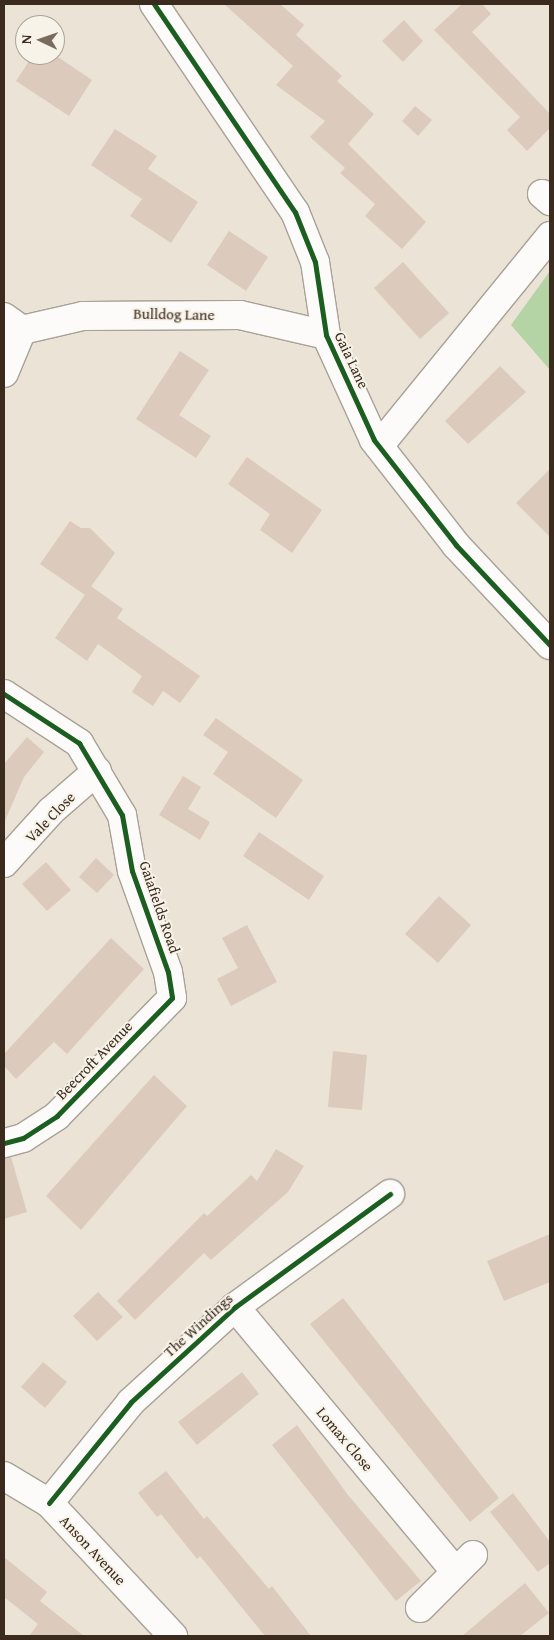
<!DOCTYPE html>
<html>
<head>
<meta charset="utf-8">
<style>
	body { margin:0 }
	#map { position:relative; width:554px; height:1640px; overflow:hidden; background:#ebe3d5; font-family:"Gentium Book Plus",serif }
	div>[style] { position:absolute }
	[style*='--x'] { left:calc(var(--x)*1px); top:calc(var(--y)*1px); width:calc(var(--w)*1px); rotate:calc(var(--a)*1deg) }
	.green>* { inset:0; background:#b5d4a5 }
	.building>* { inset:0; background:#dccbbd }
	.roads { filter:drop-shadow(1px 0 #a8a197) drop-shadow(-1px 0 #a8a197) drop-shadow(0 1px #a8a197) drop-shadow(0 -1px #a8a197) }
	.street>* { height:28px; margin:-14px; padding:0 14px; transform-origin:14px; border-radius:14px; background:#fcfbf9 }
	.cycleway>* { height:5px; margin:-2.5px; padding:0 2.5px; transform-origin:2.5px; border-radius:2.5px; background:#1b5e20 }
	span { translate:-50% -50%; white-space:nowrap; text-align:center; line-height:1.15; -webkit-text-stroke:4px #f7f3e8; paint-order:stroke }
	.street-label { font-size:15px; color:#3b2a1e }
	.frame { position:absolute; inset:0; border:5px solid #3b2a1e; pointer-events:none }
	.north { position:absolute; left:15px; top:15px; width:50px; height:50px; box-sizing:border-box; background:#f7f3e8; border:1px solid #aca397; border-radius:50%; rotate:273deg; font-size:14px; font-weight:700; line-height:20px; text-align:center; color:#3b2a1e }
	.north::after { content:''; display:block; margin:auto; width:18px; height:22px; background:#796b5e; clip-path:polygon(50% 0,100% 100%,50% 72%,0 100%) }
</style>
</head>
<body>
<div id="map">
	<div class="green">
		<i style="clip-path:polygon(550px 271px,550px 370px,511px 325px)"></i>
	</div>
	<div class="building">
		<i style="clip-path:polygon(224px 4px,280px 4px,304px 25px,296px 35px,342px 76px,337px 81px,374px 114px,348px 144px,426px 222px,402px 249px,365px 216px,375px 204px,340px 173px,345px 168px,310px 137px,325px 121px,276px 85px,293px 66px)"></i>
		<i style="clip-path:polygon(462px 4px,482px 4px,491px 14px,472px 32px,550px 114px,550px 128px,527px 151px,507px 130px,520px 117px,434px 30px)"></i>
		<i style="clip-path:polygon(404px 20px,423px 41px,403px 62px,382px 41px)"></i>
		<i style="clip-path:polygon(33px 55px,55px 55px,92px 80px,69px 116px,16px 81px)"></i>
		<i style="clip-path:polygon(415px 106px,432px 120px,418px 136px,402px 121px)"></i>
		<i style="clip-path:polygon(115px 129px,157px 156px,148px 169px,198px 202px,171px 243px,130px 216px,142px 199px,91px 165px)"></i>
		<i style="clip-path:polygon(229px 231px,268px 257px,246px 291px,207px 265px)"></i>
		<i style="clip-path:polygon(403px 262px,449px 313px,420px 339px,374px 288px)"></i>
		<i style="clip-path:polygon(180px 351px,209px 370px,179px 415px,211px 436px,196px 458px,136px 419px)"></i>
		<i style="clip-path:polygon(500px 366px,526px 392px,468px 444px,445px 421px)"></i>
		<i style="clip-path:polygon(247px 457px,322px 510px,292px 553px,260px 530px,270px 514px,228px 484px)"></i>
		<i style="clip-path:polygon(550px 469px,550px 537px,516px 503px)"></i>
		<i style="clip-path:polygon(70px 521px,81px 528px,90px 528px,115px 553px,85px 595px,40px 564px)"></i>
		<i style="clip-path:polygon(91px 586px,123px 609px,117px 618px,200px 676px,180px 703px,163px 691px,153px 706px,132px 692px,142px 676px,98px 644px,87px 661px,55px 638px)"></i>
		<i style="clip-path:polygon(216px 718px,303px 780px,276px 818px,213px 774px,228px 752px,203px 735px)"></i>
		<i style="clip-path:polygon(27px 737px,44px 752px,24px 777px,4px 823px,4px 764px)"></i>
		<i style="clip-path:polygon(183px 776px,201px 787px,188px 809px,210px 822px,200px 840px,159px 815px)"></i>
		<i style="clip-path:polygon(259px 832px,324px 876px,309px 900px,243px 856px)"></i>
		<i style="clip-path:polygon(96px 858px,114px 875px,97px 893px,79px 877px)"></i>
		<i style="clip-path:polygon(46px 862px,71px 890px,47px 911px,22px 884px)"></i>
		<i style="clip-path:polygon(439px 896px,471px 925px,438px 963px,405px 934px)"></i>
		<i style="clip-path:polygon(247px 925px,277px 982px,231px 1006px,217px 979px,238px 968px,222px 938px)"></i>
		<i style="clip-path:polygon(111px 938px,144px 969px,67px 1054px,54px 1042px,16px 1079px,4px 1066px,4px 1054px)"></i>
		<i style="clip-path:polygon(333px 1051px,367px 1055px,362px 1110px,328px 1107px)"></i>
		<i style="clip-path:polygon(154px 1075px,187px 1106px,81px 1230px,46px 1196px)"></i>
		<i style="clip-path:polygon(276px 1149px,304px 1166px,288px 1192px,211px 1260px,204px 1253px,135px 1320px,117px 1301px,204px 1213px,207px 1216px,251px 1175px,257px 1181px)"></i>
		<i style="clip-path:polygon(11px 1157px,27px 1212px,4px 1219px,4px 1158px)"></i>
		<i style="clip-path:polygon(550px 1234px,550px 1282px,504px 1301px,487px 1261px)"></i>
		<i style="clip-path:polygon(98px 1292px,123px 1317px,97px 1341px,73px 1316px)"></i>
		<i style="clip-path:polygon(343px 1298px,499px 1498px,470px 1522px,310px 1324px)"></i>
		<i style="clip-path:polygon(43px 1362px,67px 1382px,45px 1408px,21px 1387px)"></i>
		<i style="clip-path:polygon(242px 1372px,259px 1394px,197px 1445px,178px 1422px)"></i>
		<i style="clip-path:polygon(297px 1425px,348px 1495px,421px 1581px,396px 1601px,272px 1445px)"></i>
		<i style="clip-path:polygon(166px 1471px,204px 1519px,207px 1516px,269px 1589px,272px 1586px,311px 1636px,265px 1636px,200px 1556px,197px 1559px,161px 1514px,157px 1517px,138px 1493px)"></i>
		<i style="clip-path:polygon(513px 1493px,550px 1542px,550px 1563px,538px 1572px,490px 1512px)"></i>
		<i style="clip-path:polygon(4px 1557px,47px 1592px,40px 1601px,84px 1636px,29px 1636px,38px 1624px,4px 1597px)"></i>
		<i style="clip-path:polygon(525px 1583px,549px 1613px,520px 1636px,462px 1636px)"></i>
	</div>
	<div class="roads">
		<div class="street">
			<i style="--x:154;--y:4;--w:251;--a:55.9"></i>
			<i style="--x:295;--y:212;--w:54;--a:68.2"></i>
			<i style="--x:315;--y:262;--w:74;--a:81.4"></i>
			<i style="--x:326;--y:335;--w:115;--a:65.4"></i>
			<i style="--x:374;--y:440;--w:133;--a:52"></i>
			<i style="--x:456;--y:545;--w:137;--a:46.8"></i>
			<i style="--x:542;--y:194;--w:11;--a:41"></i>
			<i style="--x:4;--y:317;--w:22;--a:36"></i>
			<i style="--x:4;--y:373;--w:47;--a:-67.3"></i>
			<i style="--x:22;--y:330;--w:63;--a:-12.9"></i>
			<i style="--x:83;--y:316;--w:157;--a:-0.4"></i>
			<i style="--x:240;--y:315;--w:88;--a:13.1"></i>
			<i style="--x:379;--y:446;--w:271;--a:-50.8"></i>
			<i style="--x:4;--y:694;--w:90;--a:33.2"></i>
			<i style="--x:79;--y:743;--w:84;--a:59.2"></i>
			<i style="--x:122;--y:815;--w:57;--a:79.9"></i>
			<i style="--x:132;--y:871;--w:107;--a:70.4"></i>
			<i style="--x:168;--y:972;--w:26;--a:81"></i>
			<i style="--x:172;--y:998;--w:165;--a:134.3"></i>
			<i style="--x:57;--y:1116;--w:40;--a:147.1"></i>
			<i style="--x:23;--y:1138;--w:20;--a:165"></i>
			<i style="--x:4;--y:863;--w:70;--a:-47.9"></i>
			<i style="--x:51;--y:811;--w:61;--a:-41"></i>
			<i style="--x:235;--y:1307;--w:344;--a:50.2"></i>
			<i style="--x:4;--y:1476;--w:52;--a:31"></i>
			<i style="--x:49;--y:1503;--w:182;--a:47"></i>
			<i style="--x:49;--y:1503;--w:130;--a:-50.9"></i>
			<i style="--x:131;--y:1402;--w:141;--a:-42.4"></i>
			<i style="--x:235;--y:1307;--w:192;--a:-36.1"></i>
			<i style="--x:420;--y:1608;--w:75;--a:-45"></i>
		</div>
	</div>
	<div class="cycleway">
		<i style="--x:154;--y:4;--w:251;--a:55.9"></i>
		<i style="--x:295;--y:212;--w:54;--a:68.2"></i>
		<i style="--x:315;--y:262;--w:74;--a:81.4"></i>
		<i style="--x:326;--y:335;--w:115;--a:65.4"></i>
		<i style="--x:374;--y:440;--w:133;--a:52"></i>
		<i style="--x:456;--y:545;--w:137;--a:46.8"></i>
		<i style="--x:4;--y:694;--w:90;--a:33.2"></i>
		<i style="--x:79;--y:743;--w:84;--a:59.2"></i>
		<i style="--x:122;--y:815;--w:57;--a:79.9"></i>
		<i style="--x:132;--y:871;--w:107;--a:70.4"></i>
		<i style="--x:168;--y:972;--w:26;--a:81"></i>
		<i style="--x:172;--y:998;--w:165;--a:134.3"></i>
		<i style="--x:57;--y:1116;--w:40;--a:147.1"></i>
		<i style="--x:23;--y:1138;--w:20;--a:165"></i>
		<i style="--x:49;--y:1503;--w:130;--a:-50.9"></i>
		<i style="--x:131;--y:1402;--w:141;--a:-42.4"></i>
		<i style="--x:235;--y:1307;--w:192;--a:-36.1"></i>
	</div>
	<div class="street-label">
		<span style="left:174px;top:314px;rotate:1deg">Bulldog Lane</span>
		<span style="left:352px;top:360px;rotate:65deg">Gaia Lane</span>
		<span style="left:50px;top:817px;rotate:-46deg">Vale Close</span>
		<span style="left:160px;top:907px;rotate:71deg">Gaiafields Road</span>
		<span style="left:94px;top:1060px;rotate:-46deg">Beecroft Avenue</span>
		<span style="left:198px;top:1325px;rotate:-42deg">The Windings</span>
		<span style="left:345px;top:1439px;rotate:50deg">Lomax Close</span>
		<span style="left:93px;top:1550px;rotate:47deg">Anson Avenue</span>
	</div>
	<div class="frame"></div>
	<div class="north">N</div>
</div>
</body>
</html>
